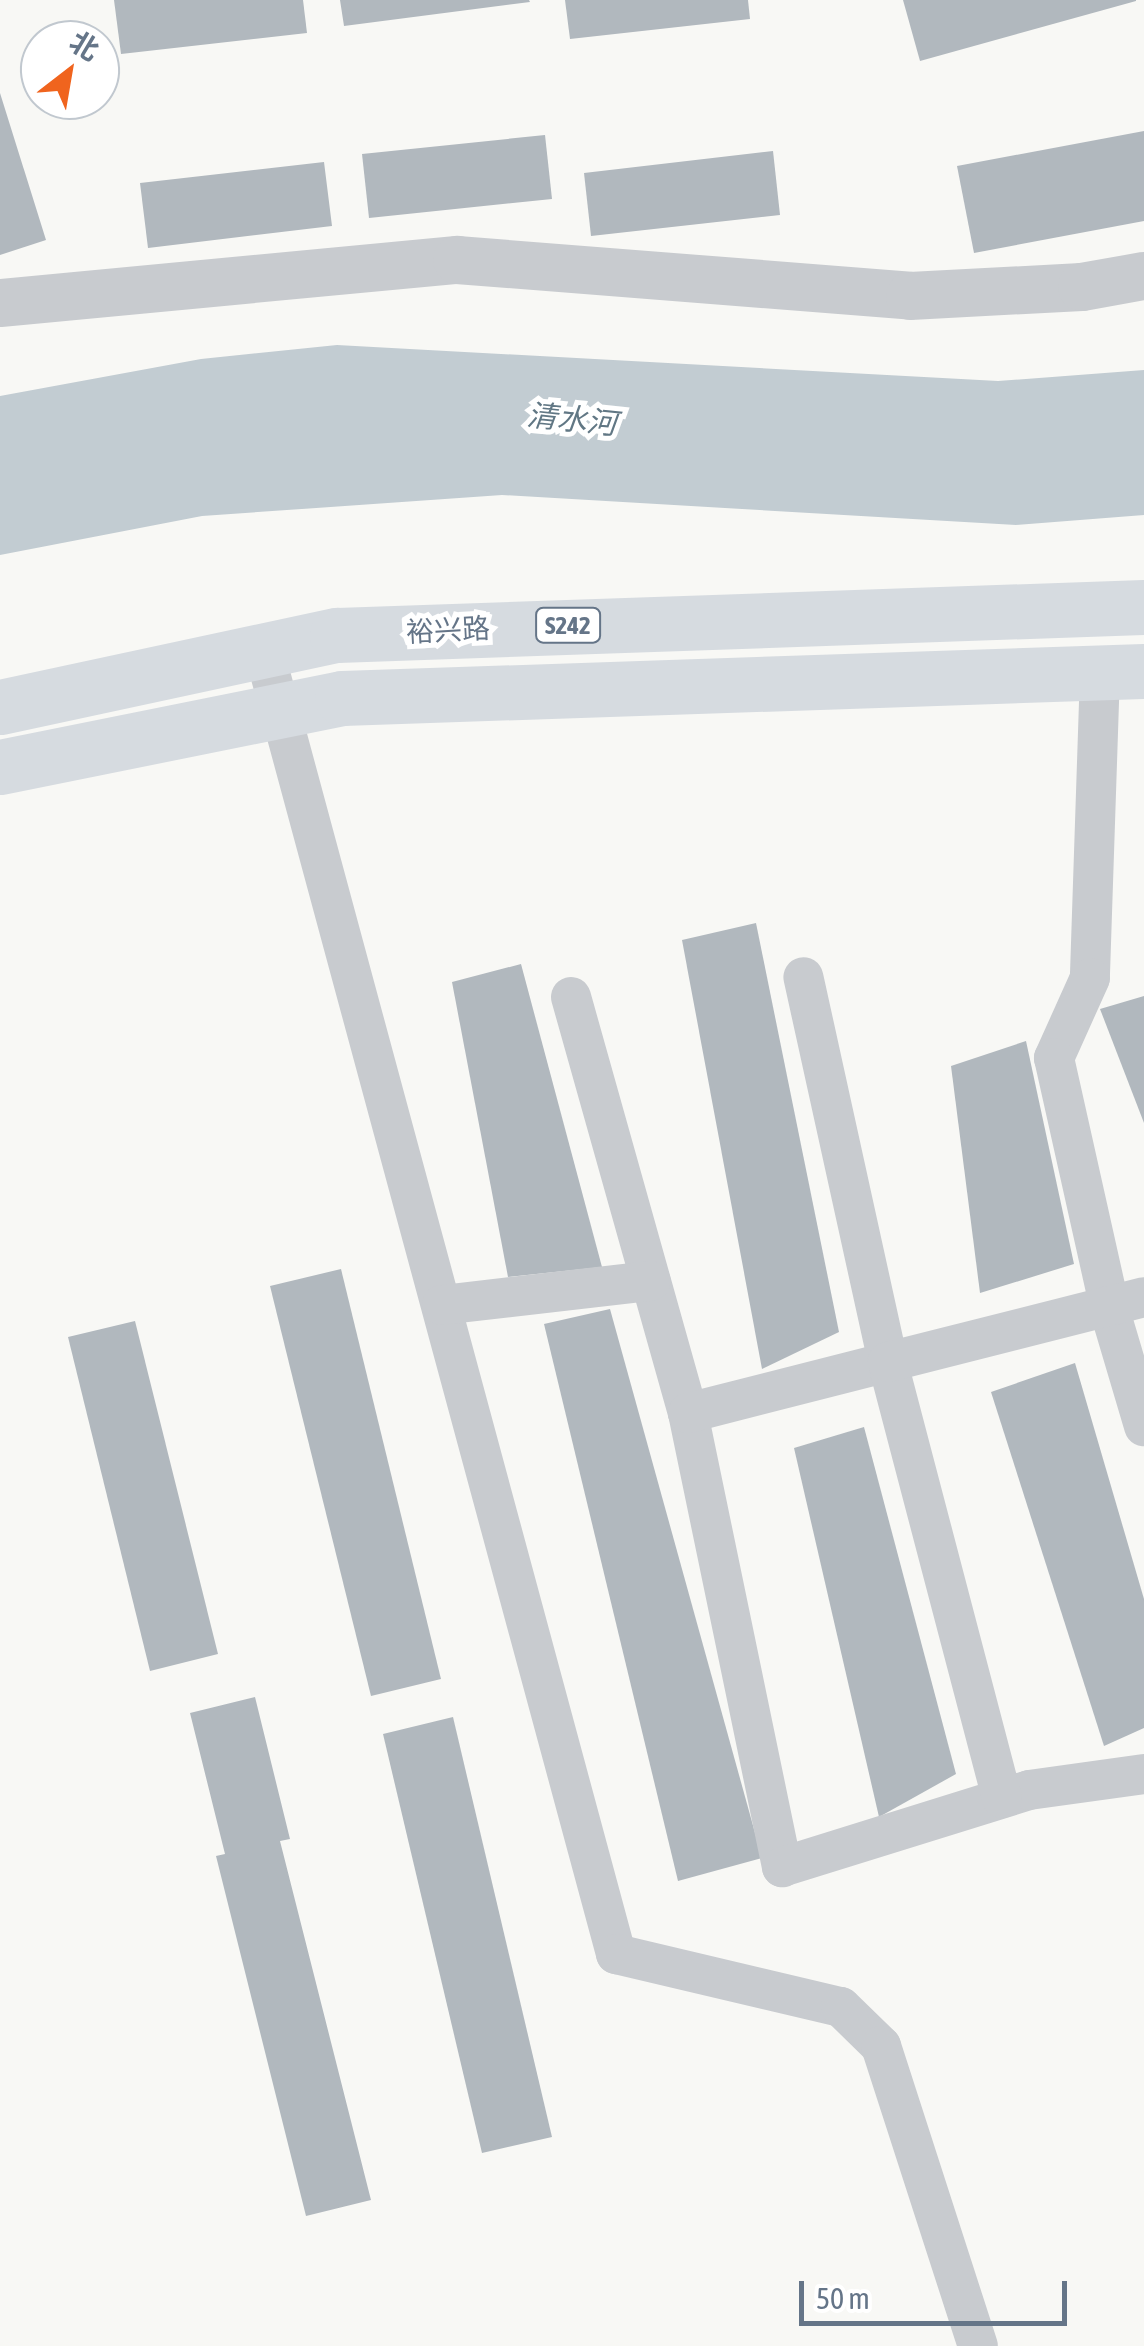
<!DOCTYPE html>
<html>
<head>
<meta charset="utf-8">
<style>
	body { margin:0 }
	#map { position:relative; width:1144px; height:2346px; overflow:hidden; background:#f8f8f5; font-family:"Asap Condensed","Noto Sans SC",sans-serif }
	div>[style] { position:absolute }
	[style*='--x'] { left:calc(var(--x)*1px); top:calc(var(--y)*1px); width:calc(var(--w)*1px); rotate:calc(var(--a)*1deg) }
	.water>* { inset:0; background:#c2ccd2 }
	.building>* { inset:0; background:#b1b8be }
	.minor>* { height:40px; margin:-20px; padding:0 20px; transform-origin:20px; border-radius:20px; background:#c8cbcf }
	.tertiary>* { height:48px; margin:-24px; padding:0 24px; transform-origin:24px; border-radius:24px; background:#c8cbcf }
	.primary>* { height:55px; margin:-27.5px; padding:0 27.5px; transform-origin:27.5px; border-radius:27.5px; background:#d6dbe0 }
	span { translate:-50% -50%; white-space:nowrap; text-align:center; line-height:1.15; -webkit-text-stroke:10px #fff; paint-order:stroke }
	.shield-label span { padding:2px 8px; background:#fff; border:2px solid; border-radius:8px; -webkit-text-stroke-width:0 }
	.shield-label { font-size:25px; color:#657588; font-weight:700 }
	.street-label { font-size:28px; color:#657588 }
	.water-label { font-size:30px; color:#617784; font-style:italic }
	.north { position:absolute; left:20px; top:20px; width:100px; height:100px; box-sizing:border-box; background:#fff; border:2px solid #c1c8cf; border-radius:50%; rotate:31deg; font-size:28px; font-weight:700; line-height:40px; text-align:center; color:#657588 }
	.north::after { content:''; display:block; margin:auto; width:35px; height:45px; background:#f0641e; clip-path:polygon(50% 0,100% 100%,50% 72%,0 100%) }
	.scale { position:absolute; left:799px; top:2281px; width:268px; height:45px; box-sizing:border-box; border:5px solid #657588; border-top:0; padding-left:12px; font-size:30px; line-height:35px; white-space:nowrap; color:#657588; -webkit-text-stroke:8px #fff; paint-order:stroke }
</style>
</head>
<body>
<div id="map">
	<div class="water">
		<i style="clip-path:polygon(337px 345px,998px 381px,1144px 370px,1144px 515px,1016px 525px,502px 495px,202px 516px,0 555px,0 396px,201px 359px)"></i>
	</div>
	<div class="building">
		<i style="clip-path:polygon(114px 0,303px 0,307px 33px,121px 54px)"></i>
		<i style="clip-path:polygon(340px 0,529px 0,530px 2px,344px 26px)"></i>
		<i style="clip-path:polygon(565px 0,748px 0,750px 19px,570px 39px)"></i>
		<i style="clip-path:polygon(903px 0,1136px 0,1136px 1px,920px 61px)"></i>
		<i style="clip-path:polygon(0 93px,46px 240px,0 255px)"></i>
		<i style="clip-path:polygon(1144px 131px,1144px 221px,974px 253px,957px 166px)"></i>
		<i style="clip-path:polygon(545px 135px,552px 199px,369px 218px,362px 154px)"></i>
		<i style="clip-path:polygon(773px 151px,780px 215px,591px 236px,584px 173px)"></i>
		<i style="clip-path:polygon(324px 162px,332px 226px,148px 248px,140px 183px)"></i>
		<i style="clip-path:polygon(756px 923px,839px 1332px,762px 1369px,682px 940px)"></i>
		<i style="clip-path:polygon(521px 964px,602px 1267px,508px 1277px,452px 982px)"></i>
		<i style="clip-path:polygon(1144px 996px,1144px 1123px,1100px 1009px)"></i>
		<i style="clip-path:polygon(1026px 1041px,1074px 1264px,980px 1293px,951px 1066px)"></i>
		<i style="clip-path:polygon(341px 1269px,441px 1679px,371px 1696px,270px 1286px)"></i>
		<i style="clip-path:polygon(610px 1309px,762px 1858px,678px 1881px,544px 1324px)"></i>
		<i style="clip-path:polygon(135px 1321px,218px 1654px,150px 1671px,68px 1337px)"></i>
		<i style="clip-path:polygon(1075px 1363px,1144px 1599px,1144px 1728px,1104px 1746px,991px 1392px)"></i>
		<i style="clip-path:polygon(864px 1427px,956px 1774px,879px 1817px,794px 1448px)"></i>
		<i style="clip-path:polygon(255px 1697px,290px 1839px,280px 1841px,371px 2200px,306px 2216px,216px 1856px,225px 1854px,190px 1713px)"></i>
		<i style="clip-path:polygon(453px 1717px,552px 2137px,482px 2153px,383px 1734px)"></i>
	</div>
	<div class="minor">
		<i style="--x:264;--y:651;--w:1350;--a:74.88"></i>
		<i style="--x:616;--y:1954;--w:231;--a:13.3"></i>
		<i style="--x:841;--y:2007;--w:56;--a:44.3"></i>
		<i style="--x:881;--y:2046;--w:315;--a:72.1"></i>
		<i style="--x:1100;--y:672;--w:306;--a:91.9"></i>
		<i style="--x:1090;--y:978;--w:88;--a:114.2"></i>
		<i style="--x:1054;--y:1058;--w:266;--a:77.4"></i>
		<i style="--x:1112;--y:1318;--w:113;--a:73.5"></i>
		<i style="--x:571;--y:997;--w:432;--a:74.3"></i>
		<i style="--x:688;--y:1413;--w:464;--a:78.3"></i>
		<i style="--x:782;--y:1867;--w:259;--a:-17.3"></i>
		<i style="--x:1029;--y:1790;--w:116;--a:-7.9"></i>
		<i style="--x:442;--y:1305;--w:210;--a:-6.6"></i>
		<i style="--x:688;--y:1413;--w:206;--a:-14.3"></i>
		<i style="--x:888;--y:1362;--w:394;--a:-102.4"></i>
		<i style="--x:1002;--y:1798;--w:451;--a:-104.7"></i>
		<i style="--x:888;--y:1362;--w:264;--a:-14.2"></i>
	</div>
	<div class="tertiary">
		<i style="--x:0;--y:303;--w:459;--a:-5.4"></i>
		<i style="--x:457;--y:260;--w:454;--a:4.5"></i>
		<i style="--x:910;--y:296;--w:172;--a:-3"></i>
		<i style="--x:1082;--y:287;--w:63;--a:-10.1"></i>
	</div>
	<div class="primary">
		<i style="--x:0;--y:707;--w:345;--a:-12.1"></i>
		<i style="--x:337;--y:635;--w:807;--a:-1.99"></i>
		<i style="--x:0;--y:767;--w:349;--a:-11.4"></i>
		<i style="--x:342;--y:698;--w:802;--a:-1.93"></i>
	</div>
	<div class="shield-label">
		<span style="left:568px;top:625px">S242</span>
	</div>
	<div class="street-label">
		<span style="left:448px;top:630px;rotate:-3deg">裕兴路</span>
	</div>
	<div class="water-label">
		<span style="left:572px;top:419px;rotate:6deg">清水河</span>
	</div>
	<div class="north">北</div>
	<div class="scale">50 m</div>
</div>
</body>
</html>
